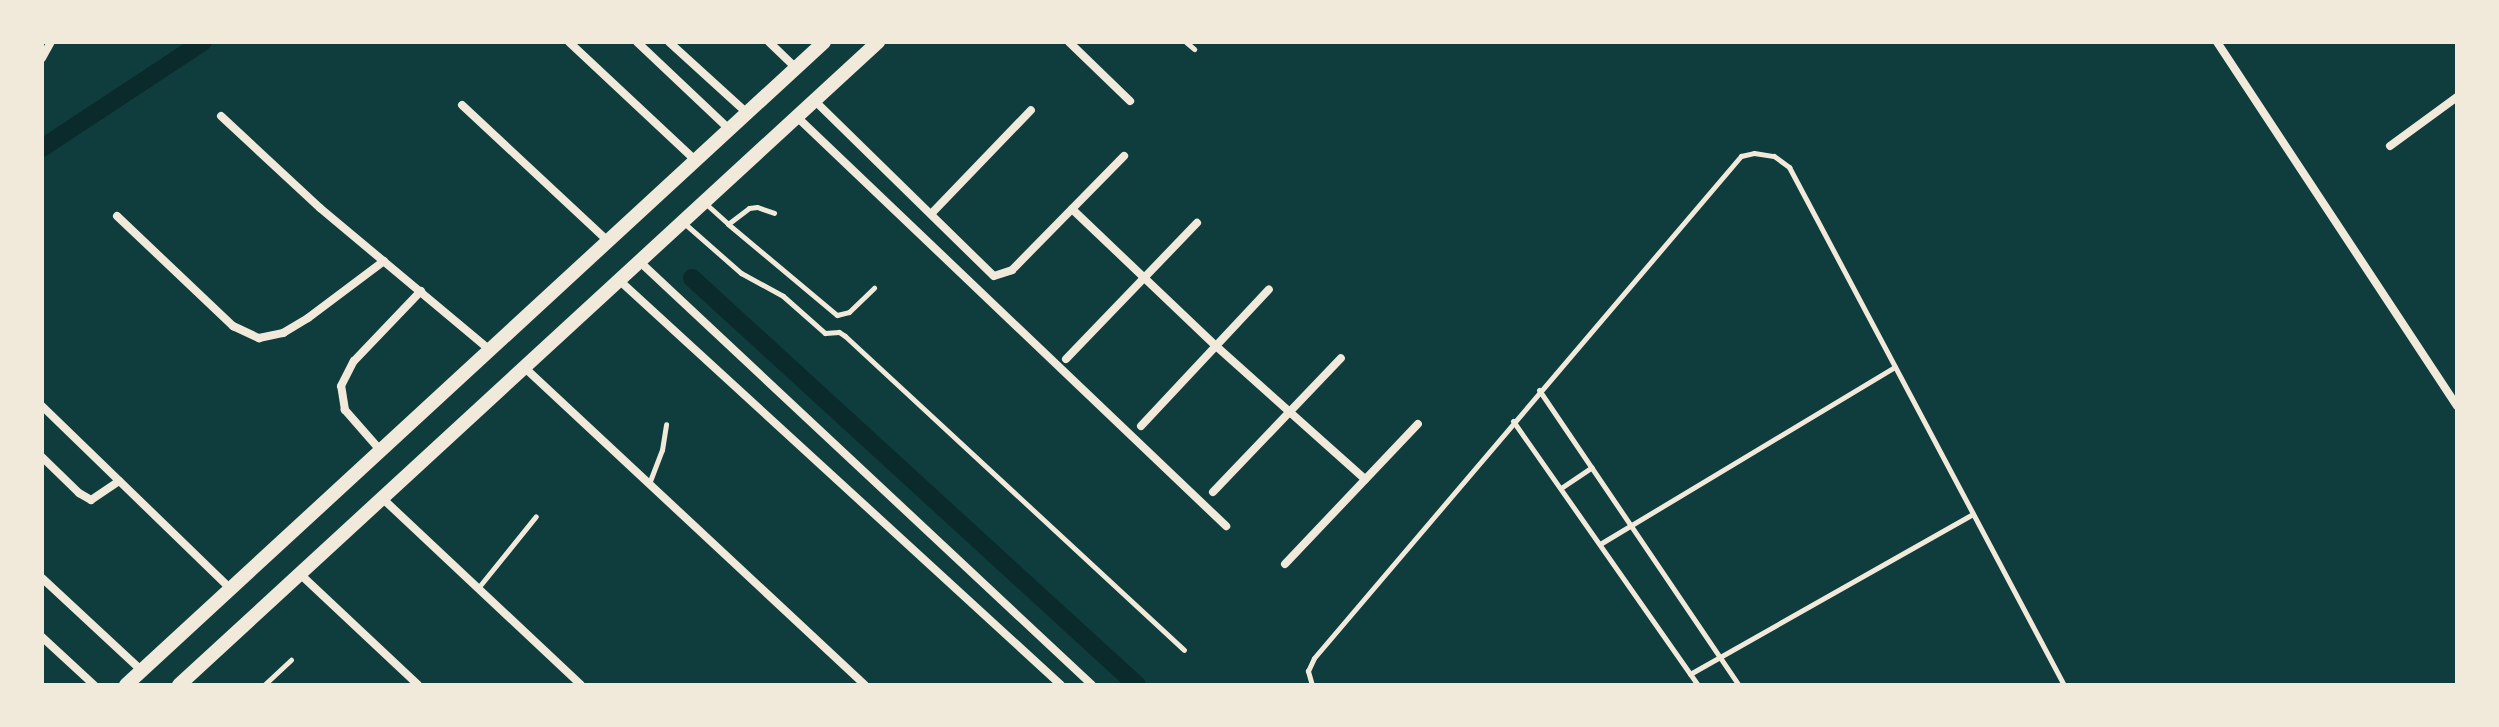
<!DOCTYPE html>
<html>
<head>
<meta charset="utf-8">
<style>
	body { margin:0 }
	#map { position:relative; width:2499px; height:727px; overflow:hidden; background:#0f3d3e; font-family:"Roboto Condensed",sans-serif }
	div>[style] { position:absolute }
	[style*='--x'] { left:calc(var(--x)*1px); top:calc(var(--y)*1px); width:calc(var(--w)*1px); rotate:calc(var(--a)*1deg) }
	.canal>* { height:18px; margin:-9px; padding:0 9px; transform-origin:9px; border-radius:9px; background:#0a2a2b }
	.service>* { height:5px; margin:-2.5px; padding:0 2.5px; transform-origin:2.5px; border-radius:2.5px; background:#f1e9da }
	.minor>* { height:8px; margin:-4px; padding:0 4px; transform-origin:4px; border-radius:4px; background:#f1e9da }
	.secondary>* { height:14px; margin:-7px; padding:0 7px; transform-origin:7px; border-radius:7px; background:#f1e9da }
	span { translate:-50% -50%; white-space:nowrap; text-align:center; line-height:1.15; -webkit-text-stroke:8px #f1e9da; paint-order:stroke }
	.frame { position:absolute; inset:0; border:44px solid #f1e9da; pointer-events:none }
</style>
</head>
<body>
<div id="map">
	<div class="canal">
		<i style="--x:42;--y:148;--w:193;--a:-33.4"></i>
		<i style="--x:692;--y:278;--w:603;--a:42.45"></i>
	</div>
	<div class="service">
		<i style="--x:1186;--y:42;--w:11;--a:41"></i>
		<i style="--x:705;--y:203;--w:31;--a:42"></i>
		<i style="--x:728;--y:224;--w:26;--a:-37"></i>
		<i style="--x:749;--y:208;--w:8;--a:-7"></i>
		<i style="--x:757;--y:207;--w:18;--a:19"></i>
		<i style="--x:684;--y:223;--w:76;--a:41.3"></i>
		<i style="--x:741;--y:273;--w:48;--a:28.7"></i>
		<i style="--x:783;--y:296;--w:56;--a:41.4"></i>
		<i style="--x:825;--y:333;--w:14;--a:-4"></i>
		<i style="--x:839;--y:332;--w:7;--a:34"></i>
		<i style="--x:845;--y:336;--w:462;--a:42.8"></i>
		<i style="--x:728;--y:224;--w:142;--a:39.9"></i>
		<i style="--x:837;--y:315;--w:12;--a:-14"></i>
		<i style="--x:849;--y:312;--w:35;--a:-44"></i>
		<i style="--x:1539;--y:390;--w:356;--a:55.9"></i>
		<i style="--x:1513;--y:421;--w:322;--a:55"></i>
		<i style="--x:650;--y:481;--w:33;--a:-69"></i>
		<i style="--x:662;--y:450;--w:26;--a:-81"></i>
		<i style="--x:1561;--y:488;--w:37;--a:-34"></i>
		<i style="--x:1600;--y:544;--w:344;--a:-31"></i>
		<i style="--x:478;--y:588;--w:92;--a:-51.1"></i>
		<i style="--x:1690;--y:674;--w:325;--a:-29.5"></i>
		<i style="--x:264;--y:685;--w:37;--a:-43"></i>
		<i style="--x:1312;--y:685;--w:15;--a:-106"></i>
		<i style="--x:1308;--y:671;--w:14;--a:-65"></i>
		<i style="--x:1314;--y:658;--w:659;--a:-49.62"></i>
		<i style="--x:1741;--y:156;--w:13;--a:-13"></i>
		<i style="--x:1754;--y:153;--w:20;--a:9"></i>
		<i style="--x:1774;--y:156;--w:19;--a:36"></i>
		<i style="--x:1789;--y:167;--w:586;--a:62.04"></i>
	</div>
	<div class="minor">
		<i style="--x:569;--y:42;--w:173;--a:43.1"></i>
		<i style="--x:637;--y:42;--w:127;--a:43.4"></i>
		<i style="--x:669;--y:42;--w:104;--a:42.3"></i>
		<i style="--x:769;--y:42;--w:37;--a:44"></i>
		<i style="--x:1069;--y:42;--w:85;--a:44"></i>
		<i style="--x:2217;--y:42;--w:436;--a:56.6"></i>
		<i style="--x:42;--y:58;--w:18;--a:-61"></i>
		<i style="--x:815;--y:101;--w:250;--a:44.4"></i>
		<i style="--x:994;--y:276;--w:19;--a:-18"></i>
		<i style="--x:1012;--y:270;--w:160;--a:-45.5"></i>
		<i style="--x:462;--y:105;--w:200;--a:43"></i>
		<i style="--x:221;--y:116;--w:135;--a:42.9"></i>
		<i style="--x:320;--y:208;--w:222;--a:39.9"></i>
		<i style="--x:797;--y:117;--w:593;--a:43.63"></i>
		<i style="--x:2390;--y:146;--w:83;--a:-36.2"></i>
		<i style="--x:1072;--y:209;--w:199;--a:43.6"></i>
		<i style="--x:1216;--y:346;--w:200;--a:41.8"></i>
		<i style="--x:931;--y:214;--w:144;--a:-46.1"></i>
		<i style="--x:117;--y:216;--w:160;--a:43.5"></i>
		<i style="--x:233;--y:326;--w:29;--a:25"></i>
		<i style="--x:259;--y:338;--w:25;--a:-12"></i>
		<i style="--x:283;--y:333;--w:29;--a:-31"></i>
		<i style="--x:308;--y:318;--w:95;--a:-36.9"></i>
		<i style="--x:640;--y:262;--w:619;--a:43.1"></i>
		<i style="--x:620;--y:281;--w:598;--a:42.49"></i>
		<i style="--x:1066;--y:359;--w:189;--a:-46.1"></i>
		<i style="--x:525;--y:368;--w:465;--a:43"></i>
		<i style="--x:42;--y:406;--w:263;--a:44.1"></i>
		<i style="--x:1141;--y:426;--w:187;--a:-46.9"></i>
		<i style="--x:381;--y:451;--w:55;--a:-131.3"></i>
		<i style="--x:345;--y:410;--w:24;--a:-99"></i>
		<i style="--x:341;--y:386;--w:28;--a:-63"></i>
		<i style="--x:354;--y:361;--w:97;--a:-46.3"></i>
		<i style="--x:42;--y:457;--w:52;--a:44.2"></i>
		<i style="--x:79;--y:493;--w:14;--a:30"></i>
		<i style="--x:91;--y:500;--w:34;--a:-34"></i>
		<i style="--x:1213;--y:492;--w:185;--a:-46.3"></i>
		<i style="--x:382;--y:498;--w:273;--a:43.2"></i>
		<i style="--x:1285;--y:564;--w:193;--a:-46.5"></i>
		<i style="--x:300;--y:574;--w:162;--a:43.2"></i>
		<i style="--x:42;--y:578;--w:137;--a:42.9"></i>
		<i style="--x:42;--y:637;--w:71;--a:42.7"></i>
	</div>
	<div class="secondary">
		<i style="--x:126;--y:685;--w:949;--a:-42.65"></i>
		<i style="--x:179;--y:685;--w:950;--a:-42.61"></i>
	</div>
	<div class="frame"></div>
</div>
</body>
</html>
